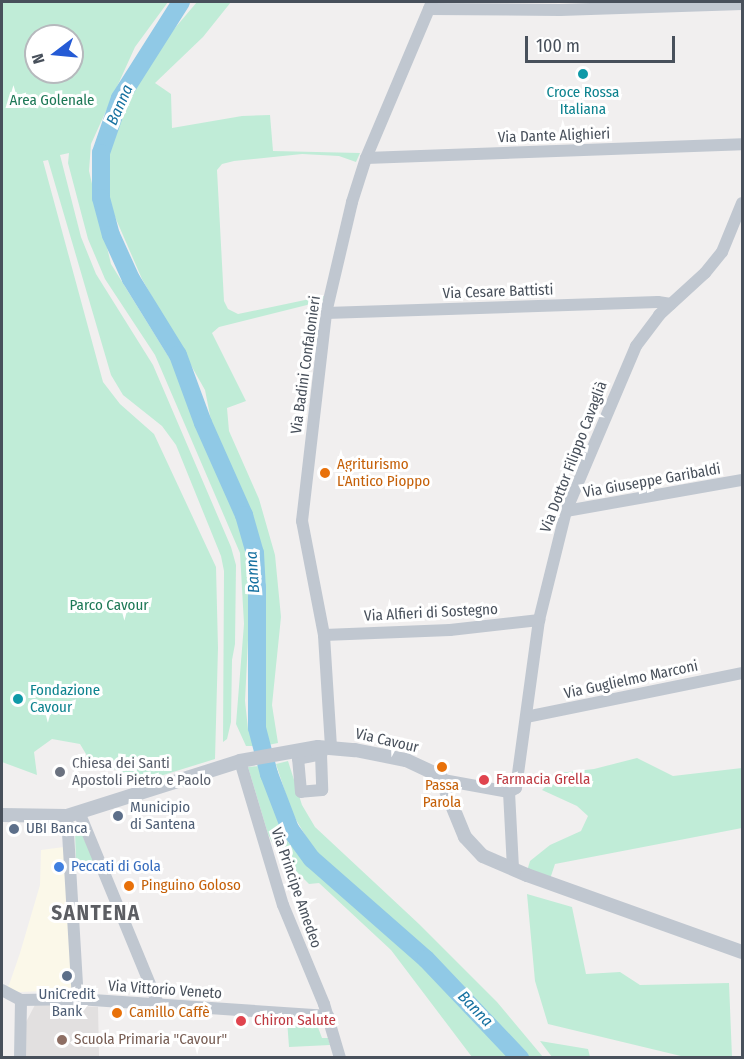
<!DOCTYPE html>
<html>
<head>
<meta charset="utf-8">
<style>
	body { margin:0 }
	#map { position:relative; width:744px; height:1059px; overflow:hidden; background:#f1efef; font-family:"Fira Sans Condensed",sans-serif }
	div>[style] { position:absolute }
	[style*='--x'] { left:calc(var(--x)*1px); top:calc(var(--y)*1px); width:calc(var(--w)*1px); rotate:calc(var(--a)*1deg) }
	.commercial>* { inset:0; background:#fbf8e9 }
	.education>* { inset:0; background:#e2e0e0 }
	.green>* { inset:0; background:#c0ecd7 }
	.river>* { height:18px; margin:-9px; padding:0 9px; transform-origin:9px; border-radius:9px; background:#90c9e6 }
	.minor>* { height:12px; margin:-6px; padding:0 6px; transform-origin:6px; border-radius:6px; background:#c0c7d0 }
	.tertiary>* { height:14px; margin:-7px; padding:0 7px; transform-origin:7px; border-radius:7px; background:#c0c7d0 }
	.dots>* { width:16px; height:16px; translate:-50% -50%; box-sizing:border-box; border:3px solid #fff; border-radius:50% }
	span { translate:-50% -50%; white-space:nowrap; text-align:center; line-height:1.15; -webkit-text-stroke:6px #fff; paint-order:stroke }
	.culture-label { font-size:15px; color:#0d838f }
	.left { translate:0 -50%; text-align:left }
	.park-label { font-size:15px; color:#1d7856 }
	.street-label { font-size:15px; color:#48505b }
	.food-label { font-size:15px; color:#c56008 }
	.worship-label { font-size:15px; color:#5b616d }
	.health-label { font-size:15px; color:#be3a42 }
	.service-label { font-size:15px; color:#4e5e75 }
	.shop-label { font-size:15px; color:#366cbe }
	.education-label { font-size:15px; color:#785e54 }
	.water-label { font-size:16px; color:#1671a0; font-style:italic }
	.district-label { font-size:21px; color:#5c5e63; font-weight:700; letter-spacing:1.5px }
	.frame { position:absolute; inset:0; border:3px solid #48505b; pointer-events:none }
	.north { position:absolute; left:24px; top:24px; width:60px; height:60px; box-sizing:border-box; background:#fff; border:2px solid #b6b9bd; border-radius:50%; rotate:254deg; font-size:16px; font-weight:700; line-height:24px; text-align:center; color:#48505b }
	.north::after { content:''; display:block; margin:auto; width:21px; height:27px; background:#255bd5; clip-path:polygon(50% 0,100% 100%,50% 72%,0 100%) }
	.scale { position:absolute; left:525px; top:36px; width:150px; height:27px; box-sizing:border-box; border:3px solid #48505b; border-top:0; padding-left:8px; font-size:18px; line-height:21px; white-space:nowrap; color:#48505b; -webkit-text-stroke:4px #fff; paint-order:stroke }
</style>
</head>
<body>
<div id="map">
	<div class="commercial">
		<i style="clip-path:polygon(64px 847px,72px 990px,19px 992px,4px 988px,9px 985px,20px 953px,40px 885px,41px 850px)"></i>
	</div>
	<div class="education">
		<i style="clip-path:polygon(36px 1003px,98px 1007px,99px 1057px,26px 1058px,26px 1022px)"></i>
	</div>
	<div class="green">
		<i style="clip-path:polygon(evenodd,2px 2px,168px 2px,135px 47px,91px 144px,89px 171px,111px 264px,178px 372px,245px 539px,250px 600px,245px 701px,248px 729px,258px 746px,246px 746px,236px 724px,244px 624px,240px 553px,155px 355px,105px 279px,88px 239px,68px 163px,69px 153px,60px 155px,81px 237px,96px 274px,153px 365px,231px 547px,236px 565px,235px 644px,232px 660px,231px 722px,227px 739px,223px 742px,224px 571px,221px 556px,176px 445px,162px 426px,123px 395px,111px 375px,48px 160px,43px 161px,103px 382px,120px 404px,154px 434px,216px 567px,218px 648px,215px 759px,144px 781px,89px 759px,80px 744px,52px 739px,34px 752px,37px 775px,2px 762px,2px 2px,36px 36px,72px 36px,72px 72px,36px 72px,36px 36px)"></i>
		<i style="clip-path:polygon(197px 2px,231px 2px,203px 37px,155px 83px,171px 94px,172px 128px,242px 116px,270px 115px,273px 151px,360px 153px,356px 162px,339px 156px,302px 154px,234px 161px,222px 164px,217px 170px,224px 301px,228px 309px,238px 314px,324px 296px,323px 301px,219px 327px,212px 333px,246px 401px,227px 408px,229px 431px,259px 499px,275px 555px,281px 617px,272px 705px,278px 743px,268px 745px,261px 722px,260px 674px,264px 585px,252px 519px,214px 436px,205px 390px,142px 279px,109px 203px,107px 161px,128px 100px,147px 61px)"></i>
		<i style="clip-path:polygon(637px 758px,673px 776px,742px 768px,742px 828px,555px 864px,550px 879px,527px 871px,530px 861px,550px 845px,581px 831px,588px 816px,577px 806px,542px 790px,559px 773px,594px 769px)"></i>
		<i style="clip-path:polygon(288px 761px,302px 805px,315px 827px,419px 924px,497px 1002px,543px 1057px,526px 1057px,465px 990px,350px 887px,314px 850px,292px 813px,276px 764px)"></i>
		<i style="clip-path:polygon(260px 766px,288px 842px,408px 949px,512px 1057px,472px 1057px,391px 950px,319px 883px,309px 884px,277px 852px,268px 834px,248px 767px)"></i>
		<i style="clip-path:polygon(75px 830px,80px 830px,94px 861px,76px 863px)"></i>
		<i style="clip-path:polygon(527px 894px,572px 907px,586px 974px,620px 972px,640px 985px,729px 983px,732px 1057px,685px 1057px,548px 1024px,535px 981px)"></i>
		<i style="clip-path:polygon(287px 1020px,316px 1022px,322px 1038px,328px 1038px,330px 1045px,289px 1047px)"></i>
		<i style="clip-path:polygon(540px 1041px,588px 1049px,590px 1057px,552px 1057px)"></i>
	</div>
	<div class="river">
		<i style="--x:181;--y:2;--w:114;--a:122.4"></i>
		<i style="--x:120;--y:98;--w:58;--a:109.1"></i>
		<i style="--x:101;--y:153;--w:45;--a:90"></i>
		<i style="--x:101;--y:198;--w:38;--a:75"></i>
		<i style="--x:111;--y:235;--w:48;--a:65.6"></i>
		<i style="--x:131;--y:279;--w:89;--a:58.3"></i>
		<i style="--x:178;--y:355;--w:72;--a:69.8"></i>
		<i style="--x:203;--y:423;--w:101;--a:66"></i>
		<i style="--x:244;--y:515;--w:40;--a:74"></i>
		<i style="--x:255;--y:553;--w:34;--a:87"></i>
		<i style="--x:257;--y:587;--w:141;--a:90"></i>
		<i style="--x:257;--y:728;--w:48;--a:75.4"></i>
		<i style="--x:269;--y:774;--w:59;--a:69.1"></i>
		<i style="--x:290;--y:829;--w:37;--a:54"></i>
		<i style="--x:312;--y:859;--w:152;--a:41.3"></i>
		<i style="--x:426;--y:959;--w:137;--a:46.5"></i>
	</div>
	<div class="minor">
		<i style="--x:429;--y:9;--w:131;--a:0.4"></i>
		<i style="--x:560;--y:10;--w:182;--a:-1.9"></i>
		<i style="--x:366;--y:158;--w:376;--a:-2.1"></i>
		<i style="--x:326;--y:313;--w:332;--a:-1.9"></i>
		<i style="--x:658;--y:302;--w:13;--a:9"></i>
		<i style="--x:566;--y:511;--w:179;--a:-10"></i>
		<i style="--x:324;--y:635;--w:126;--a:-2.3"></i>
		<i style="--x:450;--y:630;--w:90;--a:-6.4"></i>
		<i style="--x:526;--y:717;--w:220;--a:-11.5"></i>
		<i style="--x:331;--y:747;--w:112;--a:-93.6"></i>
		<i style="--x:324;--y:635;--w:116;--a:-100.9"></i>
		<i style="--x:302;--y:521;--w:209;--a:-83.4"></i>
		<i style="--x:326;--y:313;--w:114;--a:-76.8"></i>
		<i style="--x:352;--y:202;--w:46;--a:-72.3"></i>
		<i style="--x:366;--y:158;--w:169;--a:-67.1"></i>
		<i style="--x:321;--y:754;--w:36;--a:88"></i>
		<i style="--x:322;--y:790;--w:21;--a:175"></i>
		<i style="--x:301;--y:792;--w:33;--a:-95"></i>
		<i style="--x:298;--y:759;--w:24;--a:-12"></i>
		<i style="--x:240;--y:761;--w:150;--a:73.4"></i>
		<i style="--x:283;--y:905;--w:107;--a:67.5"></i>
		<i style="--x:324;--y:1004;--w:56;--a:73.5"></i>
		<i style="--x:443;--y:780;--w:67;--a:10.3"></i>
		<i style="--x:509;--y:792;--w:8;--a:-30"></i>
		<i style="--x:516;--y:788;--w:170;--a:-82.2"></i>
		<i style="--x:539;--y:620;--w:112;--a:-76.1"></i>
		<i style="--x:566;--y:511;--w:179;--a:-67"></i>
		<i style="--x:636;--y:346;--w:39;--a:-53"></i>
		<i style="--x:659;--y:315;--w:62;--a:-42.4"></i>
		<i style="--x:705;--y:273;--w:27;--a:-51"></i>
		<i style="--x:722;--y:252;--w:53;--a:-67.8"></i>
		<i style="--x:509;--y:792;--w:77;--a:87"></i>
		<i style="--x:79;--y:812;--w:208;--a:67.6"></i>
		<i style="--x:67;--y:816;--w:183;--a:86.6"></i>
		<i style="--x:2;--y:990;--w:21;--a:28"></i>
		<i style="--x:21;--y:1000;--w:57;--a:-1"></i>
		<i style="--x:78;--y:999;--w:251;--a:3.9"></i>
		<i style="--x:20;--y:1058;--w:58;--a:-89"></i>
	</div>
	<div class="tertiary">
		<i style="--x:2;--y:815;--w:65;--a:0.9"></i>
		<i style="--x:67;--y:816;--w:182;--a:-17.6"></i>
		<i style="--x:240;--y:761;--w:79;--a:-10.2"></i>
		<i style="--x:318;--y:747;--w:37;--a:5"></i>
		<i style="--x:355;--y:750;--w:52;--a:11.1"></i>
		<i style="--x:406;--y:760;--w:38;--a:25"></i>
		<i style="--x:440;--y:776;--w:66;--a:67.7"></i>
		<i style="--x:465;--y:837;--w:26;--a:47"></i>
		<i style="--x:483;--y:856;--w:48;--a:23.4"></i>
		<i style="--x:527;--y:875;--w:228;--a:19.7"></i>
	</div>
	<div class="dots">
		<i style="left:583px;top:74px;background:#0f9aa8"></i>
		<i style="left:325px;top:473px;background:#e8710a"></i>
		<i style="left:18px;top:699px;background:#0f9aa8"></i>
		<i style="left:442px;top:767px;background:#e8710a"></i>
		<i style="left:60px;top:772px;background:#6b7280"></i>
		<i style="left:484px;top:780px;background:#e0444e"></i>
		<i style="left:118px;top:816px;background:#5c6f8a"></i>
		<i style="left:14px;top:829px;background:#5c6f8a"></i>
		<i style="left:59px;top:867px;background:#3f7fe0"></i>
		<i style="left:129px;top:886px;background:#e8710a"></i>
		<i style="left:67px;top:976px;background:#5c6f8a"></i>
		<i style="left:117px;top:1013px;background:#e8710a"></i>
		<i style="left:241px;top:1021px;background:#e0444e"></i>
		<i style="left:62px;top:1040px;background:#8d6e63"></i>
	</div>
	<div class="culture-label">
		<span style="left:583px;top:101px">Croce Rossa<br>Italiana</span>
		<span class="left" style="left:30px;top:699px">Fondazione<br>Cavour</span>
	</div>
	<div class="park-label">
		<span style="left:52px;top:101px">Area Golenale</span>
		<span style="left:109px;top:606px">Parco Cavour</span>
	</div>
	<div class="street-label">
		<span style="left:554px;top:136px;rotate:-2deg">Via Dante Alighieri</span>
		<span style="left:498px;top:292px;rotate:-2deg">Via Cesare Battisti</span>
		<span style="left:306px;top:365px;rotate:-82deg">Via Badini Confalonieri</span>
		<span style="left:574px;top:457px;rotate:-69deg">Via Dottor Filippo Cavaglià</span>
		<span style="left:652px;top:481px;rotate:-10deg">Via Giuseppe Garibaldi</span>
		<span style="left:431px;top:613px;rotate:-3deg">Via Alfieri di Sostegno</span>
		<span style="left:631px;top:680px;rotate:-12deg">Via Guglielmo Marconi</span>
		<span style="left:387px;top:741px;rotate:13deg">Via Cavour</span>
		<span style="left:296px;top:888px;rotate:71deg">Via Principe Amedeo</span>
		<span style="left:165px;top:990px;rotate:4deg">Via Vittorio Veneto</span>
	</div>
	<div class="food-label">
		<span class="left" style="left:337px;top:473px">Agriturismo<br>L'Antico Pioppo</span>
		<span style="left:442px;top:794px">Passa<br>Parola</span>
		<span class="left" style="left:141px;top:886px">Pinguino Goloso</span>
		<span class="left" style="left:129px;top:1013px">Camillo Caffè</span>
	</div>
	<div class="worship-label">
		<span class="left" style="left:72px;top:772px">Chiesa dei Santi<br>Apostoli Pietro e Paolo</span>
	</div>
	<div class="health-label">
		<span class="left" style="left:496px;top:780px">Farmacia Grella</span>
		<span class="left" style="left:254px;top:1021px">Chiron Salute</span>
	</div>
	<div class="service-label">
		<span class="left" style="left:130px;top:816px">Municipio<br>di Santena</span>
		<span class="left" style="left:26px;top:829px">UBI Banca</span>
		<span style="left:67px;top:1003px">UniCredit<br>Bank</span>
	</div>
	<div class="shop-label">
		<span class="left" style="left:71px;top:867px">Peccati di Gola</span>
	</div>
	<div class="education-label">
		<span class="left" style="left:74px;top:1040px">Scuola Primaria "Cavour"</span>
	</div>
	<div class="water-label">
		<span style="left:120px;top:105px;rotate:-66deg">Banna</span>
		<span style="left:253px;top:572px;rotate:-94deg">Banna</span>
		<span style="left:475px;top:1009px;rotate:46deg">Banna</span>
	</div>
	<div class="district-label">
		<span style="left:96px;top:913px">SANTENA</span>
	</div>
	<div class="frame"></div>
	<div class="north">N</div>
	<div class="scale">100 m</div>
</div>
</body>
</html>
